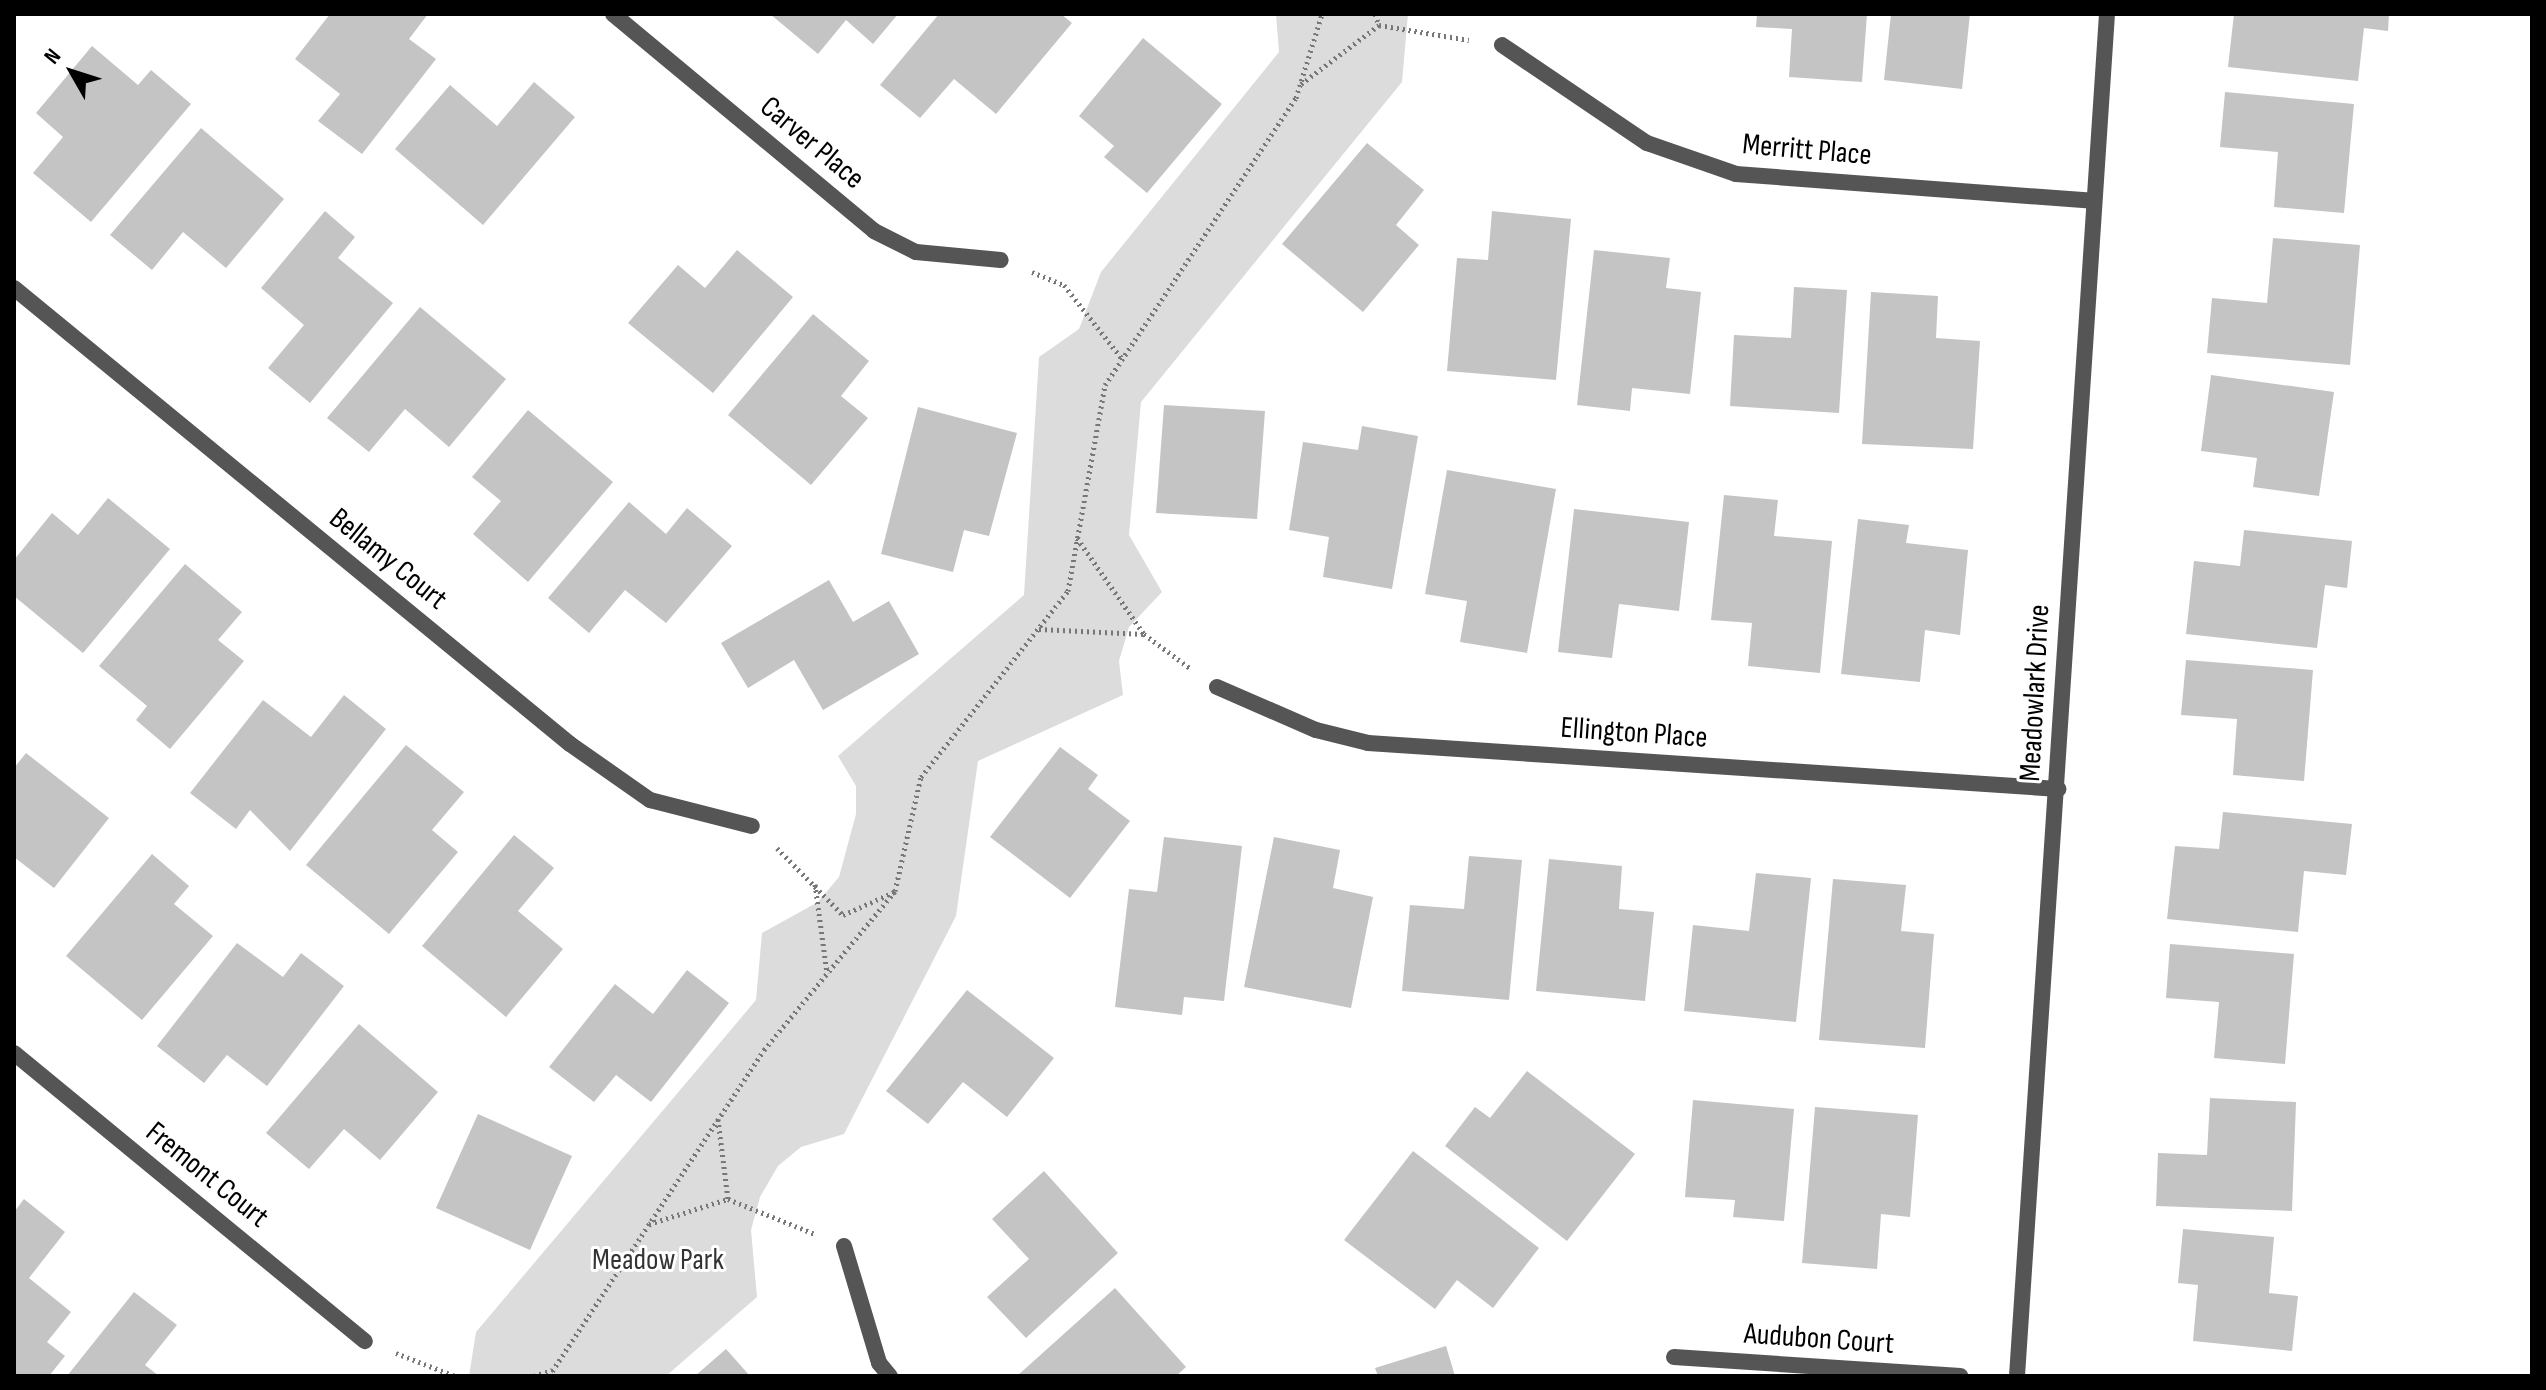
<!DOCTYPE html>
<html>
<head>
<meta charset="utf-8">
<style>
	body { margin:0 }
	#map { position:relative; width:2546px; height:1390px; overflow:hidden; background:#fff; font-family:"Sofia Sans Condensed",sans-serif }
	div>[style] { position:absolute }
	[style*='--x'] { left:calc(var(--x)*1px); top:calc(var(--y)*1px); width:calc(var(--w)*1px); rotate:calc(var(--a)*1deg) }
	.green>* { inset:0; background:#dcdcdc }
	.building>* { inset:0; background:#c4c4c4 }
	.path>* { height:5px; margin-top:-2.5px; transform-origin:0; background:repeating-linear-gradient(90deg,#777 0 2px,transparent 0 6px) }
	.street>* { height:16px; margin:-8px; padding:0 8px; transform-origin:8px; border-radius:8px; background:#555 }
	span { translate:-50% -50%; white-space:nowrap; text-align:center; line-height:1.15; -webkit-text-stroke:6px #fff; paint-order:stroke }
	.street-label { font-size:30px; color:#000 }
	.park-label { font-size:30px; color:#333 }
	.frame { position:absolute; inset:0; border:16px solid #000; pointer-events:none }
	.north { position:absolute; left:32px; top:32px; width:80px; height:80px; -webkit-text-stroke:6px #fff; paint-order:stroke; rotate:309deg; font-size:22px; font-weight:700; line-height:32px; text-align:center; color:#000 }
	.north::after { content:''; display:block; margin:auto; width:28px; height:36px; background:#000; clip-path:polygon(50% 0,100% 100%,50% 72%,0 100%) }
</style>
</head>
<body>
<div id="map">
	<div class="green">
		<i style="clip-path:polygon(1276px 14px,1408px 14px,1402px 82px,1141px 402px,1129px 535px,1162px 592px,1129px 627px,1119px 661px,1123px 695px,978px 761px,956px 916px,844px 1134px,801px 1147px,778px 1166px,760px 1197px,751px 1230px,757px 1297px,666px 1376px,469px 1376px,476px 1332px,756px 1000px,762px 933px,818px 902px,839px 877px,856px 814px,856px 786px,838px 756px,1024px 595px,1039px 357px,1079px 329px,1101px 272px,1279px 52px)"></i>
	</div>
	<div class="building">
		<i style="clip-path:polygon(330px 14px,428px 14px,409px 39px,436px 59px,362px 154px,318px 121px,340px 94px,295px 59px)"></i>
		<i style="clip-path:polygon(770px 14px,898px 14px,873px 44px,846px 20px,818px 54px)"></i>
		<i style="clip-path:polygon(939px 14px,1061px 14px,1072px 23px,996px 114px,954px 79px,920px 118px,880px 85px)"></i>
		<i style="clip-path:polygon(1757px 14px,1867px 14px,1862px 82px,1789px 77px,1792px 29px,1756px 27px)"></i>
		<i style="clip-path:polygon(1891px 14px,1970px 14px,1962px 89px,1884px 80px)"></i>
		<i style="clip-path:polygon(2234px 14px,2389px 14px,2388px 31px,2364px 28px,2358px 81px,2228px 67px)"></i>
		<i style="clip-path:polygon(1143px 38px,1222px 104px,1147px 193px,1104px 157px,1114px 146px,1079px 116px)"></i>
		<i style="clip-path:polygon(92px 46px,138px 85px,151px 70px,191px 104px,91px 222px,33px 173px,63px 137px,36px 113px)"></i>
		<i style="clip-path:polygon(534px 82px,575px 117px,483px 225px,395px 149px,450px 85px,497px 126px)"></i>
		<i style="clip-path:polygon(2225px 92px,2354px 104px,2344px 213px,2274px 207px,2278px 152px,2220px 147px)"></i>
		<i style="clip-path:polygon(201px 128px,284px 199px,226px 268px,183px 232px,152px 270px,110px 235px)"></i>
		<i style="clip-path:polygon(1367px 143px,1424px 190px,1396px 225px,1419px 245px,1363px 312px,1282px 244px)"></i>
		<i style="clip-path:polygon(325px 211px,355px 237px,338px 258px,393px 303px,310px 403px,268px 368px,304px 325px,261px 288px)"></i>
		<i style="clip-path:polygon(1492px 211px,1571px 219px,1556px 380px,1447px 371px,1457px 258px,1488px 260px)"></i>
		<i style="clip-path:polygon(2273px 238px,2360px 245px,2350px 365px,2207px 353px,2212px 298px,2267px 303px)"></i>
		<i style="clip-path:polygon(737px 250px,793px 297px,713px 393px,628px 323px,678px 265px,705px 288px)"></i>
		<i style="clip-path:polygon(1594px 250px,1670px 258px,1666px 288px,1701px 292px,1690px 394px,1632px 388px,1630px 411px,1577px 405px)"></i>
		<i style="clip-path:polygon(1794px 287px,1847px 290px,1839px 413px,1730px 406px,1734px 335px,1791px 338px)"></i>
		<i style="clip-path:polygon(1871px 292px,1938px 296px,1936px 338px,1980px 341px,1973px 449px,1862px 444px)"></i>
		<i style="clip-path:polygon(420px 307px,506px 379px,449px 447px,405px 409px,369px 452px,327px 418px)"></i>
		<i style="clip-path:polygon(813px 314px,869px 361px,841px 396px,868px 418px,811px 485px,728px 415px)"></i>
		<i style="clip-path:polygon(2211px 375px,2334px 392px,2319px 496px,2253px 487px,2257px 458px,2201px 451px)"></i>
		<i style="clip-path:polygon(1164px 405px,1265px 411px,1257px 519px,1156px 513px)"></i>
		<i style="clip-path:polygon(918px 407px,1017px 433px,989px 536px,964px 530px,953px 572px,881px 554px)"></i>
		<i style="clip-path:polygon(528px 410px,613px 482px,528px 582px,473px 534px,501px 501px,472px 477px)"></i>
		<i style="clip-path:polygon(1362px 426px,1418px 436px,1392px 589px,1323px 577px,1329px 537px,1289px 530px,1303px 442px,1358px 450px)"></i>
		<i style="clip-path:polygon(1447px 470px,1556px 489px,1527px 653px,1460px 642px,1467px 601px,1425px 594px)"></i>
		<i style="clip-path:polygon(1724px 495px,1778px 500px,1774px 536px,1832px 541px,1820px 673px,1748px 666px,1752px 623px,1711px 620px)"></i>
		<i style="clip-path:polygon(108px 498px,170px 549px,83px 653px,14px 596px,14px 560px,52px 513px,78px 535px)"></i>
		<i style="clip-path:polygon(629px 502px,666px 534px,687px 508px,732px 546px,666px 623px,625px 590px,589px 633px,548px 598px)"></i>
		<i style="clip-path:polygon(1574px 509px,1689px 522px,1679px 611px,1619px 604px,1612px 658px,1558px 652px)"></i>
		<i style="clip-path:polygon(1858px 519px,1909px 525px,1906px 543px,1968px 550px,1960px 635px,1925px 630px,1920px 682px,1841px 674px)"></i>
		<i style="clip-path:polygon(2244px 530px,2352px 541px,2347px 588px,2325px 585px,2317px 648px,2186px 634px,2194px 561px,2240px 566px)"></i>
		<i style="clip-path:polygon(185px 564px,242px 612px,218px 640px,244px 661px,170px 749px,136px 720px,147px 706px,99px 666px)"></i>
		<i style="clip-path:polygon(829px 580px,853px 622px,889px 601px,919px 654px,823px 710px,794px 660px,748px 688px,721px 643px)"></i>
		<i style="clip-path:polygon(2186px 660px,2313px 670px,2304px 781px,2233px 775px,2237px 719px,2181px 715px)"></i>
		<i style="clip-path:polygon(344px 695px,386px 729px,290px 851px,250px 810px,236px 829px,190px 793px,263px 700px,311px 737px)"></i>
		<i style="clip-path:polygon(406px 745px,464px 792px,432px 830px,458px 852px,389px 934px,306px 865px)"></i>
		<i style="clip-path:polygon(1060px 747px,1098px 775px,1088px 789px,1130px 821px,1070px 898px,990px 837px)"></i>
		<i style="clip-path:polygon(26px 753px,109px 818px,54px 888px,14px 857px,14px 768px)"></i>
		<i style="clip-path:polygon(2223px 812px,2352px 824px,2346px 875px,2304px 871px,2298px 932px,2167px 919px,2175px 846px,2219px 849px)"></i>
		<i style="clip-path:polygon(514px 835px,554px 868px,518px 911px,563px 949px,506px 1017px,422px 946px)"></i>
		<i style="clip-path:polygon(1164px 837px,1242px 846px,1224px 1001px,1184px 997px,1182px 1015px,1115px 1007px,1129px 889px,1157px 892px)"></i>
		<i style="clip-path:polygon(1274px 837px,1340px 850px,1333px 888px,1373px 897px,1351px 1008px,1244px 987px)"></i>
		<i style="clip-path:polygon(152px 854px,189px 886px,174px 904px,213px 936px,142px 1020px,66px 956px)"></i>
		<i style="clip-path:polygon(1469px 856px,1522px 860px,1509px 1000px,1402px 991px,1410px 905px,1464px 909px)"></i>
		<i style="clip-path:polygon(1549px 859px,1622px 866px,1619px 909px,1654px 912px,1645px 1001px,1536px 991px)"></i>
		<i style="clip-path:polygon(1756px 873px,1811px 878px,1796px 1022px,1684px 1011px,1693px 925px,1749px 931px)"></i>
		<i style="clip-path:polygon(1833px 879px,1906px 885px,1901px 931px,1934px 934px,1925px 1048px,1819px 1040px)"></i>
		<i style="clip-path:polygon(237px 943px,283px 977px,301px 953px,344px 986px,267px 1086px,227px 1055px,204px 1083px,157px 1046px)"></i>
		<i style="clip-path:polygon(2170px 944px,2294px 954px,2285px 1064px,2214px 1058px,2219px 1002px,2166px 998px)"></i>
		<i style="clip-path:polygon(687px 970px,729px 1003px,651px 1102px,616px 1075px,594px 1102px,549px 1067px,615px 984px,653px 1014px)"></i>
		<i style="clip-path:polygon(967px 990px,1054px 1058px,1007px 1117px,963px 1082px,928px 1124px,886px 1091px)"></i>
		<i style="clip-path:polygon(359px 1024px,438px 1092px,380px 1160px,344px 1129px,309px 1169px,266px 1133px)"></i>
		<i style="clip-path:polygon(1527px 1071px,1635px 1154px,1567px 1241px,1445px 1146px,1475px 1107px,1490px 1118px)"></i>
		<i style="clip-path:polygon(2210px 1098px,2296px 1102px,2292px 1211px,2156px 1206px,2158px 1153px,2207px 1155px)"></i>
		<i style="clip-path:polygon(1693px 1100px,1794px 1109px,1784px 1221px,1733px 1217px,1735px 1200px,1685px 1197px)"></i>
		<i style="clip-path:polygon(1815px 1107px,1918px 1115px,1910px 1217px,1881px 1214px,1877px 1269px,1802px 1263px)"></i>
		<i style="clip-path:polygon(478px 1114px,572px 1156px,530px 1250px,436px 1208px)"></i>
		<i style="clip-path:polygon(1413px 1151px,1539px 1248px,1493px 1308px,1457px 1280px,1435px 1309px,1344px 1240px)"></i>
		<i style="clip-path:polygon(1044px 1171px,1118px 1253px,1026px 1338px,987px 1297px,1029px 1259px,992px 1219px)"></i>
		<i style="clip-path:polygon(24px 1199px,65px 1232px,29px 1278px,71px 1312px,47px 1342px,65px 1356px,49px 1376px,14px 1376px,14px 1212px)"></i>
		<i style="clip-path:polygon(2183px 1229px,2274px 1237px,2269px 1293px,2298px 1296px,2292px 1351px,2193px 1341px,2198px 1285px,2178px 1283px)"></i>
		<i style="clip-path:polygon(1115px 1288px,1186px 1367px,1176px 1376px,1017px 1376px)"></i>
		<i style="clip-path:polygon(134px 1292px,177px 1325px,145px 1365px,159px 1376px,67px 1376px)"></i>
		<i style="clip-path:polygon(1446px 1346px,1455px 1376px,1378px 1376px,1375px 1368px)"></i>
		<i style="clip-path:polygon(726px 1349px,750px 1376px,695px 1376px)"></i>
	</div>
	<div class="path">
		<i style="--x:1375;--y:14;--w:12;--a:70"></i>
		<i style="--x:1379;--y:25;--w:91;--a:9.5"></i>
		<i style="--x:1301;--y:84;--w:98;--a:-37.1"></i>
		<i style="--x:1032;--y:272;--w:35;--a:22"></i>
		<i style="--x:1064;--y:285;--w:95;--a:51.8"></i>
		<i style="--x:1077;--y:538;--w:117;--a:55.1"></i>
		<i style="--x:1144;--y:634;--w:57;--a:36.5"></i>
		<i style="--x:1039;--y:629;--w:105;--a:2.7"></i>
		<i style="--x:777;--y:848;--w:94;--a:45.4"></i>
		<i style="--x:843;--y:915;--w:56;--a:-24.3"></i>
		<i style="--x:815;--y:884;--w:90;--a:82.3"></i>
		<i style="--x:718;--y:1119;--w:81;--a:82.9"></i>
		<i style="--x:728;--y:1199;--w:94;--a:21.9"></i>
		<i style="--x:649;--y:1224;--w:83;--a:-17.6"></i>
		<i style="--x:396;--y:1353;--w:63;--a:21.3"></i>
		<i style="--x:534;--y:1376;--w:19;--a:-18"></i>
		<i style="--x:549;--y:1376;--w:391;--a:-56.6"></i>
		<i style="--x:764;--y:1050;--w:206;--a:-50.5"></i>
		<i style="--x:895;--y:891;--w:117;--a:-77.2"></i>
		<i style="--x:921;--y:777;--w:237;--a:-51.7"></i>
		<i style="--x:1068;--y:591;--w:209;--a:-79.8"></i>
		<i style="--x:1105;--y:385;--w:345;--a:-56.4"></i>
		<i style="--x:1296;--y:98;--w:88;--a:-72.8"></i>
	</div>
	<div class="street">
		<i style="--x:613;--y:14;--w:339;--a:39.7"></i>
		<i style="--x:874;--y:231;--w:47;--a:26.6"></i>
		<i style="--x:916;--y:252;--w:85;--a:5.4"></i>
		<i style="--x:1502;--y:45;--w:175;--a:34.1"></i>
		<i style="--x:1647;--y:143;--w:94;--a:19.2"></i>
		<i style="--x:1736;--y:174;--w:358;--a:4.3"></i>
		<i style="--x:14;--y:288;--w:719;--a:39.36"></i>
		<i style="--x:570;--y:744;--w:98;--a:35"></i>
		<i style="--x:650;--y:800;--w:105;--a:14.3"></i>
		<i style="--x:1217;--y:687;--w:108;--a:23.5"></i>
		<i style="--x:1316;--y:730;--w:54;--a:14"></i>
		<i style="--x:1368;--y:743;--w:692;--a:3.81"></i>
		<i style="--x:14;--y:1053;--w:454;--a:39.4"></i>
		<i style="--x:844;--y:1246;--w:122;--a:73.3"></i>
		<i style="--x:879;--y:1363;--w:17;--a:50"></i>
		<i style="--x:1674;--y:1357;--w:287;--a:3.8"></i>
		<i style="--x:2017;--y:1376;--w:1365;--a:-86.22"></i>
	</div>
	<div class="street-label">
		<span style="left:812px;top:143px;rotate:40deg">Carver Place</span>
		<span style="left:1807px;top:150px;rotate:5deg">Merritt Place</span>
		<span style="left:388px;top:559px;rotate:39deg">Bellamy Court</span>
		<span style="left:2035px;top:693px;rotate:-87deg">Meadowlark Drive</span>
		<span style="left:1634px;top:733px;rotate:4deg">Ellington Place</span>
		<span style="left:207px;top:1175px;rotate:39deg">Fremont Court</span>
		<span style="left:1819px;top:1339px;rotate:4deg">Audubon Court</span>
	</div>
	<div class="park-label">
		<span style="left:658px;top:1260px">Meadow Park</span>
	</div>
	<div class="frame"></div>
	<div class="north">N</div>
</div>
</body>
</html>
